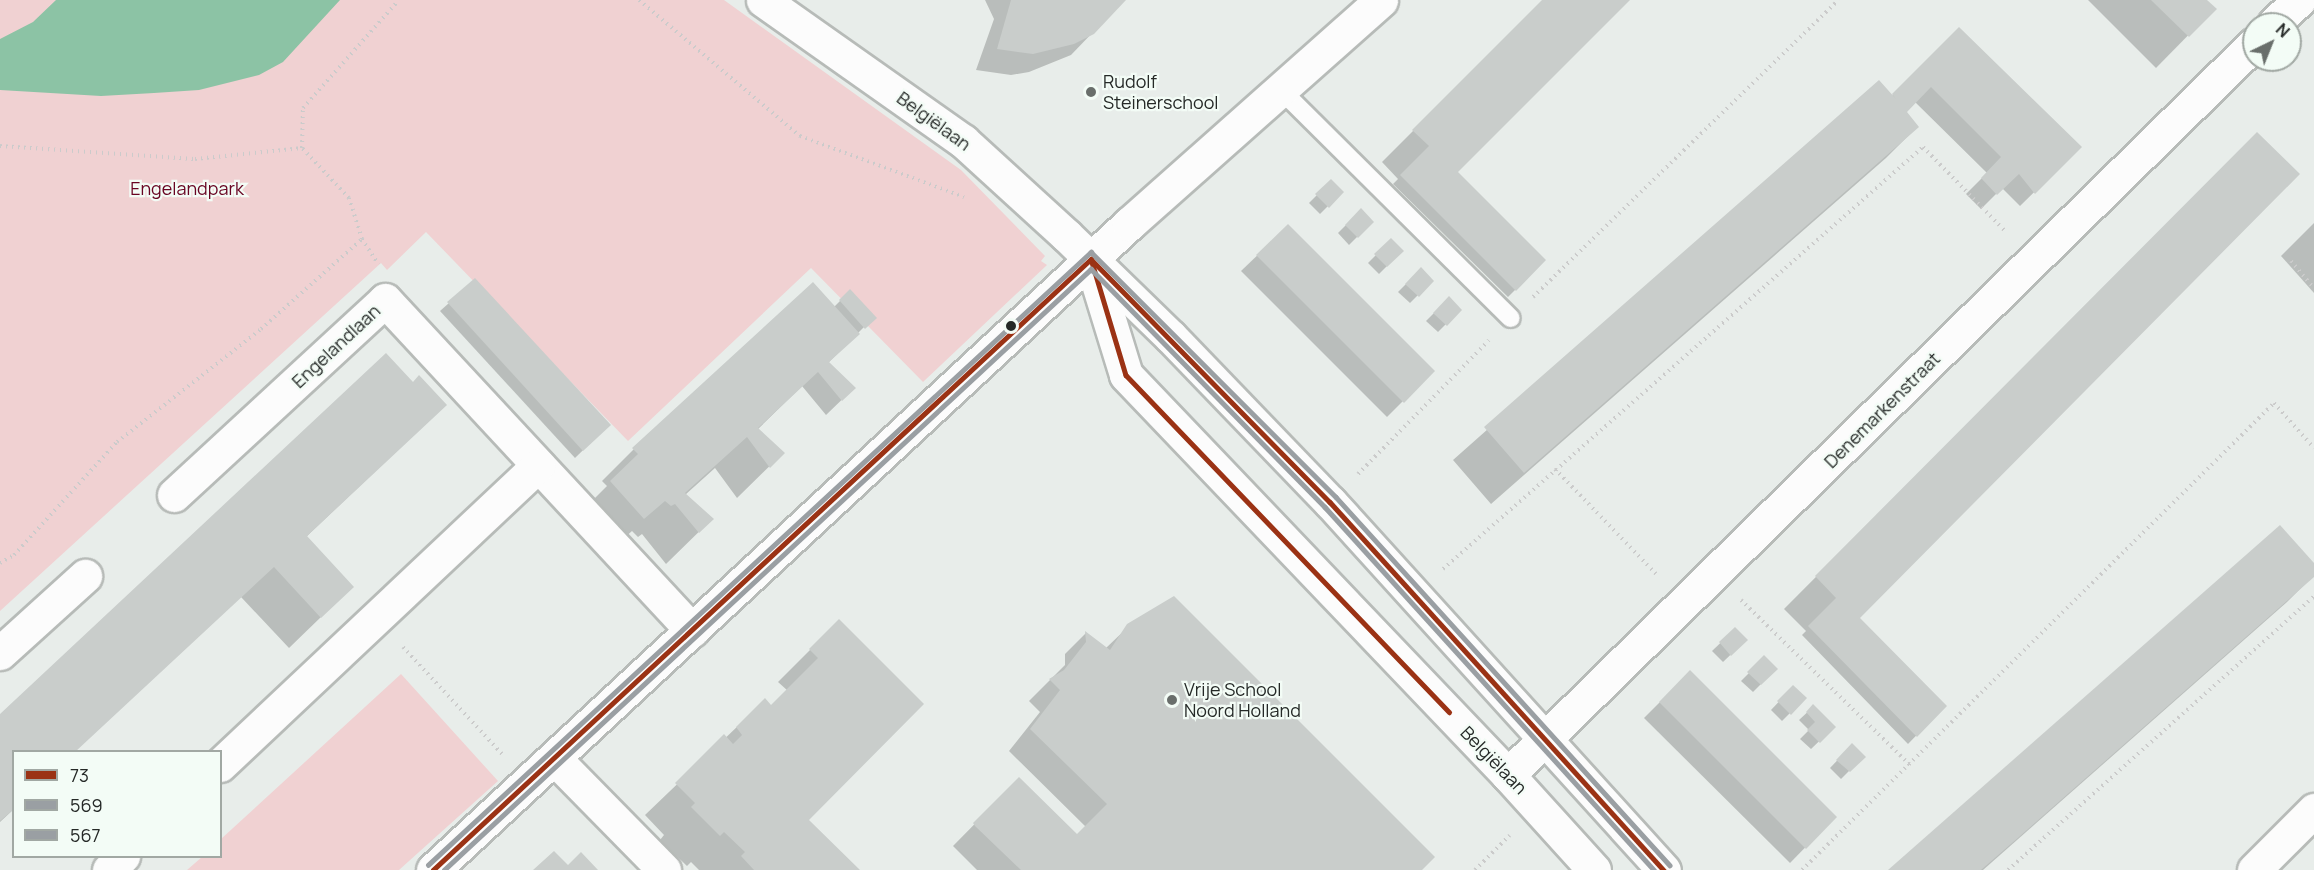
<!DOCTYPE html>
<html>
<head>
<meta charset="utf-8">
<style>
	body { margin:0 }
	#map { position:relative; width:2314px; height:870px; overflow:hidden; background:#e8edea; font-family:Manrope,sans-serif }
	div>[style] { position:absolute }
	[style*='--x'] { left:calc(var(--x)*1px); top:calc(var(--y)*1px); width:calc(var(--w)*1px); rotate:calc(var(--a)*1deg) }
	.green>* { inset:0; background:#f0d1d2 }
	.water>* { inset:0; background:#8cc3a5 }
	.shadow>* { inset:0; background:#0003 }
	.building>* { inset:0; background:#c9cdcb }
	.path>* { height:4px; margin-top:-2px; transform-origin:0; background:repeating-linear-gradient(90deg,#cbcbcb 0 1.5px,transparent 0 6px) }
	.roads { filter:drop-shadow(2px 0 #b7bbb8) drop-shadow(-2px 0 #b7bbb8) drop-shadow(0 2px #b7bbb8) drop-shadow(0 -2px #b7bbb8) }
	.lane>* { height:18px; margin:-9px; padding:0 9px; transform-origin:9px; border-radius:9px; background:#fcfcfc }
	.street>* { height:33px; margin:-16.5px; padding:0 16.5px; transform-origin:16.5px; border-radius:16.5px; background:#fcfcfc }
	.bus-1>* { height:4.5px; margin:-2.25px; padding:0 2.25px; transform-origin:2.25px; border-radius:2.25px; background:#9b3214 }
	.bus-2>* { height:4.5px; margin:-2.25px; padding:0 2.25px; transform-origin:2.25px; border-radius:2.25px; background:#9a9fa3 }
	.bus-3>* { height:4.5px; margin:-2.25px; padding:0 2.25px; transform-origin:2.25px; border-radius:2.25px; background:#9a9fa3 }
	.dots>* { width:16px; height:16px; translate:-50% -50%; box-sizing:border-box; border:3px solid #f3fcf6; border-radius:50% }
	span { translate:-50% -50%; white-space:nowrap; text-align:center; line-height:1.15; -webkit-text-stroke:4.5px #f3fcf6; paint-order:stroke }
	.poi-label { font-size:18px; color:#252927 }
	.left { translate:0 -50%; text-align:left }
	.street-label { font-size:18px; color:#252927 }
	.park-label { font-size:18px; color:#680422 }
	.legend { position:absolute; left:12px; top:750px; width:210px; height:108px; box-sizing:border-box; background:#f3fcf6; border:2px solid #a1a8a3; margin:0; padding:8px 10px; list-style:none; font-size:18px; color:#252927 }
	.legend li { display:flex; align-items:center; gap:12px; height:30px }
	.legend b { width:30px; border:2px solid #a1a8a3 }
	.north { position:absolute; left:2242px; top:12px; width:60px; height:60px; box-sizing:border-box; background:#f3fcf6; border:2px solid #a1a8a3; border-radius:50%; rotate:43deg; font-size:16px; font-weight:700; line-height:24px; text-align:center; color:#252927 }
	.north::after { content:''; display:block; margin:auto; width:21px; height:27px; background:#696e6b; clip-path:polygon(50% 0,100% 100%,50% 72%,0 100%) }
</style>
</head>
<body>
<div id="map">
	<div class="green">
		<i style="clip-path:polygon(0 0,724px 0,961px 170px,1045px 256px,1041px 261px,1047px 265px,923px 382px,811px 268px,628px 441px,426px 232px,387px 270px,381px 263px,0 611px)"></i>
		<i style="clip-path:polygon(401px 674px,498px 781px,399px 870px,187px 870px,202px 857px,220px 856px,221px 839px)"></i>
	</div>
	<div class="water">
		<i style="clip-path:polygon(56px 0,340px 0,283px 62px,259px 75px,199px 90px,154px 93px,101px 96px,0 90px,0 39px,33px 22px)"></i>
	</div>
	<div class="shadow">
		<i style="clip-path:polygon(985px 0,1124px 0,1071px 55px,1029px 72px,1011px 75px,976px 70px,994px 19px)"></i>
		<i style="clip-path:polygon(1544px 0,1628px 0,1455px 174px,1544px 261px,1508px 297px,1393px 184px,1398px 179px,1382px 162px)"></i>
		<i style="clip-path:polygon(2088px 0,2205px 0,2214px 9px,2156px 68px)"></i>
		<i style="clip-path:polygon(1959px 29px,2078px 149px,2020px 206px,2002px 188px,1981px 209px,1966px 194px,1987px 173px,1915px 102px,1905px 112px,1917px 127px,1886px 158px,1491px 504px,1453px 460px,1879px 82px,1891px 97px)"></i>
		<i style="clip-path:polygon(2257px 134px,1856px 619px,1945px 706px,1908px 744px,1802px 635px,1806px 631px,1784px 609px)"></i>
		<i style="clip-path:polygon(1331px 181px,1342px 192px,1320px 214px,1309px 203px)"></i>
		<i style="clip-path:polygon(1361px 210px,1372px 222px,1349px 245px,1338px 233px)"></i>
		<i style="clip-path:polygon(2314px 223px,2314px 293px,2281px 256px)"></i>
		<i style="clip-path:polygon(1288px 226px,1433px 371px,1387px 417px,1241px 271px)"></i>
		<i style="clip-path:polygon(1391px 240px,1402px 251px,1379px 274px,1368px 263px)"></i>
		<i style="clip-path:polygon(1421px 269px,1432px 281px,1410px 303px,1398px 292px)"></i>
		<i style="clip-path:polygon(475px 280px,609px 425px,575px 458px,440px 311px)"></i>
		<i style="clip-path:polygon(850px 291px,874px 317px,828px 363px,854px 388px,826px 415px,802px 386px,757px 430px,783px 453px,737px 498px,715px 468px,685px 495px,712px 519px,666px 564px,642px 534px,638px 537px,632px 531px,612px 549px,580px 513px,607px 486px,602px 481px,634px 449px,834px 307px)"></i>
		<i style="clip-path:polygon(1449px 298px,1460px 310px,1438px 332px,1426px 321px)"></i>
		<i style="clip-path:polygon(413px 384px,445px 405px,306px 537px,352px 587px,289px 648px,241px 597px,14px 752px,14px 809px,0 822px,0 716px)"></i>
		<i style="clip-path:polygon(2314px 566px,2314px 575px,2287px 602px,1983px 870px,1890px 870px)"></i>
		<i style="clip-path:polygon(839px 621px,807px 820px,858px 870px,699px 870px,691px 862px,687px 866px,660px 840px,664px 835px,645px 815px,765px 700px,771px 708px,788px 691px,778px 682px)"></i>
		<i style="clip-path:polygon(1128px 627px,1420px 870px,977px 870px,953px 846px,1019px 779px,1077px 836px,1086px 827px,1009px 751px,1040px 712px,1029px 701px,1065px 665px,1065px 654px,1086px 633px,1106px 648px)"></i>
		<i style="clip-path:polygon(1735px 629px,1746px 640px,1723px 662px,1712px 651px)"></i>
		<i style="clip-path:polygon(1764px 658px,1776px 669px,1753px 692px,1741px 681px)"></i>
		<i style="clip-path:polygon(1690px 672px,1835px 817px,1790px 863px,1644px 718px)"></i>
		<i style="clip-path:polygon(1793px 687px,1805px 698px,1782px 721px,1771px 710px)"></i>
		<i style="clip-path:polygon(1813px 707px,1834px 727px,1811px 749px,1800px 739px,1809px 730px,1799px 720px)"></i>
		<i style="clip-path:polygon(1852px 745px,1863px 757px,1841px 779px,1830px 768px)"></i>
	</div>
	<div class="building">
		<i style="clip-path:polygon(1011px 0,1126px 0,1094px 34px,1074px 44px,1033px 54px,997px 49px)"></i>
		<i style="clip-path:polygon(1542px 0,1630px 0,1458px 172px,1546px 260px,1516px 291px,1400px 175px,1429px 146px,1412px 130px)"></i>
		<i style="clip-path:polygon(2151px 0,2207px 0,2217px 9px,2189px 37px)"></i>
		<i style="clip-path:polygon(1959px 27px,2082px 147px,2035px 194px,2019px 174px,1997px 195px,1981px 178px,2001px 157px,1931px 87px,1907px 112px,1919px 127px,1524px 473px,1484px 427px,1879px 80px,1896px 99px,1892px 94px)"></i>
		<i style="clip-path:polygon(2257px 132px,2300px 174px,1860px 618px,1947px 706px,1917px 737px,1808px 626px,1836px 598px,1815px 576px)"></i>
		<i style="clip-path:polygon(1331px 179px,1344px 192px,1329px 208px,1315px 194px)"></i>
		<i style="clip-path:polygon(1361px 208px,1374px 222px,1358px 238px,1345px 225px)"></i>
		<i style="clip-path:polygon(1288px 224px,1435px 371px,1404px 403px,1256px 255px)"></i>
		<i style="clip-path:polygon(1391px 238px,1404px 251px,1387px 267px,1374px 254px)"></i>
		<i style="clip-path:polygon(1421px 267px,1434px 281px,1419px 297px,1405px 284px)"></i>
		<i style="clip-path:polygon(475px 278px,611px 425px,583px 451px,447px 302px)"></i>
		<i style="clip-path:polygon(813px 282px,860px 334px,829px 362px,856px 388px,842px 401px,818px 372px,758px 428px,785px 453px,770px 468px,747px 437px,685px 493px,714px 519px,699px 533px,675px 504px,671px 506px,665px 501px,644px 519px,610px 481px,638px 454px,632px 448px)"></i>
		<i style="clip-path:polygon(850px 289px,877px 318px,865px 329px,839px 300px)"></i>
		<i style="clip-path:polygon(1449px 296px,1462px 310px,1447px 326px,1433px 313px)"></i>
		<i style="clip-path:polygon(386px 353px,413px 382px,419px 375px,447px 405px,307px 536px,354px 587px,321px 618px,274px 567px,75px 752px,14px 752px,14px 809px,0 821px,0 714px)"></i>
		<i style="clip-path:polygon(2280px 525px,2314px 563px,2314px 577px,2019px 837px,1981px 870px,1888px 870px)"></i>
		<i style="clip-path:polygon(1174px 596px,1435px 857px,1422px 870px,1021px 870px,975px 826px,973px 823px,1019px 777px,1077px 834px,1107px 804px,1030px 729px,1060px 690px,1049px 679px,1064px 670px,1086px 642px,1085px 631px,1110px 650px,1127px 624px)"></i>
		<i style="clip-path:polygon(839px 619px,924px 704px,809px 820px,860px 870px,754px 870px,741px 856px,745px 852px,724px 832px,720px 836px,691px 807px,695px 803px,675px 783px,724px 734px,733px 744px,742px 735px,736px 727px,765px 698px,771px 705px,818px 658px,809px 649px)"></i>
		<i style="clip-path:polygon(1735px 627px,1748px 640px,1731px 656px,1719px 642px)"></i>
		<i style="clip-path:polygon(1764px 655px,1778px 669px,1761px 685px,1747px 672px)"></i>
		<i style="clip-path:polygon(1690px 670px,1837px 817px,1806px 849px,1659px 702px)"></i>
		<i style="clip-path:polygon(1793px 685px,1807px 698px,1791px 715px,1777px 701px)"></i>
		<i style="clip-path:polygon(1813px 704px,1836px 727px,1820px 743px,1807px 730px,1815px 722px,1806px 712px)"></i>
		<i style="clip-path:polygon(1852px 743px,1866px 757px,1850px 772px,1836px 760px)"></i>
		<i style="clip-path:polygon(554px 851px,568px 865px,581px 852px,598px 870px,533px 870px)"></i>
	</div>
	<div class="path">
		<i style="--x:639;--y:0;--w:211;--a:40.2"></i>
		<i style="--x:800;--y:136;--w:175;--a:20.4"></i>
		<i style="--x:0;--y:146;--w:195;--a:3.8"></i>
		<i style="--x:195;--y:159;--w:108;--a:-5.9"></i>
		<i style="--x:362;--y:239;--w:30;--a:57"></i>
		<i style="--x:2291;--y:261;--w:35;--a:50"></i>
		<i style="--x:1533;--y:297;--w:426;--a:-44.2"></i>
		<i style="--x:1555;--y:469;--w:146;--a:46.1"></i>
		<i style="--x:1358;--y:474;--w:187;--a:-45.6"></i>
		<i style="--x:0;--y:563;--w:16;--a:-30"></i>
		<i style="--x:14;--y:555;--w:153;--a:-47.7"></i>
		<i style="--x:117;--y:442;--w:183;--a:-38.1"></i>
		<i style="--x:261;--y:329;--w:135;--a:-41.7"></i>
		<i style="--x:362;--y:239;--w:43;--a:-107.6"></i>
		<i style="--x:349;--y:198;--w:69;--a:-133.2"></i>
		<i style="--x:302;--y:148;--w:40;--a:-88.6"></i>
		<i style="--x:303;--y:108;--w:144;--a:-48.4"></i>
		<i style="--x:1443;--y:569;--w:639;--a:-41.32"></i>
		<i style="--x:1923;--y:147;--w:119;--a:45.7"></i>
		<i style="--x:1741;--y:600;--w:238;--a:44.3"></i>
		<i style="--x:403;--y:647;--w:146;--a:47.2"></i>
		<i style="--x:1475;--y:870;--w:49;--a:-45"></i>
		<i style="--x:1802;--y:870;--w:664;--a:-44.69"></i>
		<i style="--x:2274;--y:403;--w:60;--a:48.4"></i>
		<i style="--x:2008;--y:870;--w:411;--a:-41.8"></i>
	</div>
	<div class="roads">
		<div class="lane">
			<i style="--x:1280;--y:89;--w:325;--a:44.8"></i>
		</div>
		<div class="street">
			<i style="--x:763;--y:0;--w:245;--a:35.2"></i>
			<i style="--x:963;--y:141;--w:139;--a:42.4"></i>
			<i style="--x:1066;--y:235;--w:146;--a:44.2"></i>
			<i style="--x:1171;--y:337;--w:229;--a:46.1"></i>
			<i style="--x:1330;--y:502;--w:497;--a:47.8"></i>
			<i style="--x:2274;--y:24;--w:35;--a:-44"></i>
			<i style="--x:1091;--y:261;--w:119;--a:72.9"></i>
			<i style="--x:1126;--y:375;--w:553;--a:46.32"></i>
			<i style="--x:1508;--y:775;--w:128;--a:47.8"></i>
			<i style="--x:174;--y:495;--w:287;--a:-42.7"></i>
			<i style="--x:385;--y:300;--w:451;--a:47.1"></i>
			<i style="--x:0;--y:653;--w:115;--a:-42.2"></i>
			<i style="--x:554;--y:758;--w:157;--a:45.5"></i>
			<i style="--x:220;--y:765;--w:437;--a:-43.3"></i>
			<i style="--x:1508;--y:775;--w:1044;--a:-44.42"></i>
			<i style="--x:109;--y:870;--w:20;--a:-45"></i>
			<i style="--x:433;--y:870;--w:950;--a:-42.87"></i>
			<i style="--x:1129;--y:224;--w:337;--a:-41.6"></i>
			<i style="--x:2254;--y:870;--w:85;--a:-45"></i>
		</div>
	</div>
	<div class="bus-1">
		<i style="--x:1091;--y:259;--w:341;--a:45.5"></i>
		<i style="--x:1330;--y:502;--w:497;--a:47.8"></i>
		<i style="--x:1092;--y:262;--w:118;--a:73.3"></i>
		<i style="--x:1126;--y:375;--w:467;--a:46.2"></i>
		<i style="--x:433;--y:870;--w:898;--a:-42.88"></i>
	</div>
	<div class="bus-2">
		<i style="--x:444;--y:870;--w:883;--a:-42.89"></i>
		<i style="--x:1091;--y:269;--w:334;--a:45.5"></i>
		<i style="--x:1325;--y:507;--w:490;--a:47.8"></i>
	</div>
	<div class="bus-3">
		<i style="--x:428;--y:865;--w:903;--a:-42.76"></i>
		<i style="--x:1091;--y:252;--w:346;--a:45"></i>
		<i style="--x:1336;--y:497;--w:497;--a:47.8"></i>
	</div>
	<div class="dots">
		<i style="left:1091px;top:92px;background:#696e6b"></i>
		<i style="left:1011px;top:326px;background:#252927"></i>
		<i style="left:1172px;top:700px;background:#696e6b"></i>
	</div>
	<div class="poi-label">
		<span class="left" style="left:1103px;top:92px">Rudolf<br>Steinerschool</span>
		<span class="left" style="left:1184px;top:700px">Vrije School<br>Noord Holland</span>
	</div>
	<div class="street-label">
		<span style="left:934px;top:121px;rotate:36deg">Belgiëlaan</span>
		<span style="left:336px;top:346px;rotate:-43deg">Engelandlaan</span>
		<span style="left:1882px;top:410px;rotate:-45deg">Denemarkenstraat</span>
		<span style="left:1494px;top:760px;rotate:46deg">Belgiëlaan</span>
	</div>
	<div class="park-label">
		<span style="left:187px;top:188px">Engelandpark</span>
	</div>
	<ul class="legend">
	<li><b style="height:8px;background:#9b3214"></b>73</li>
	<li><b style="height:8px;background:#9a9fa3"></b>569</li>
	<li><b style="height:8px;background:#9a9fa3"></b>567</li>
	</ul>
	<div class="north">N</div>
</div>
</body>
</html>
